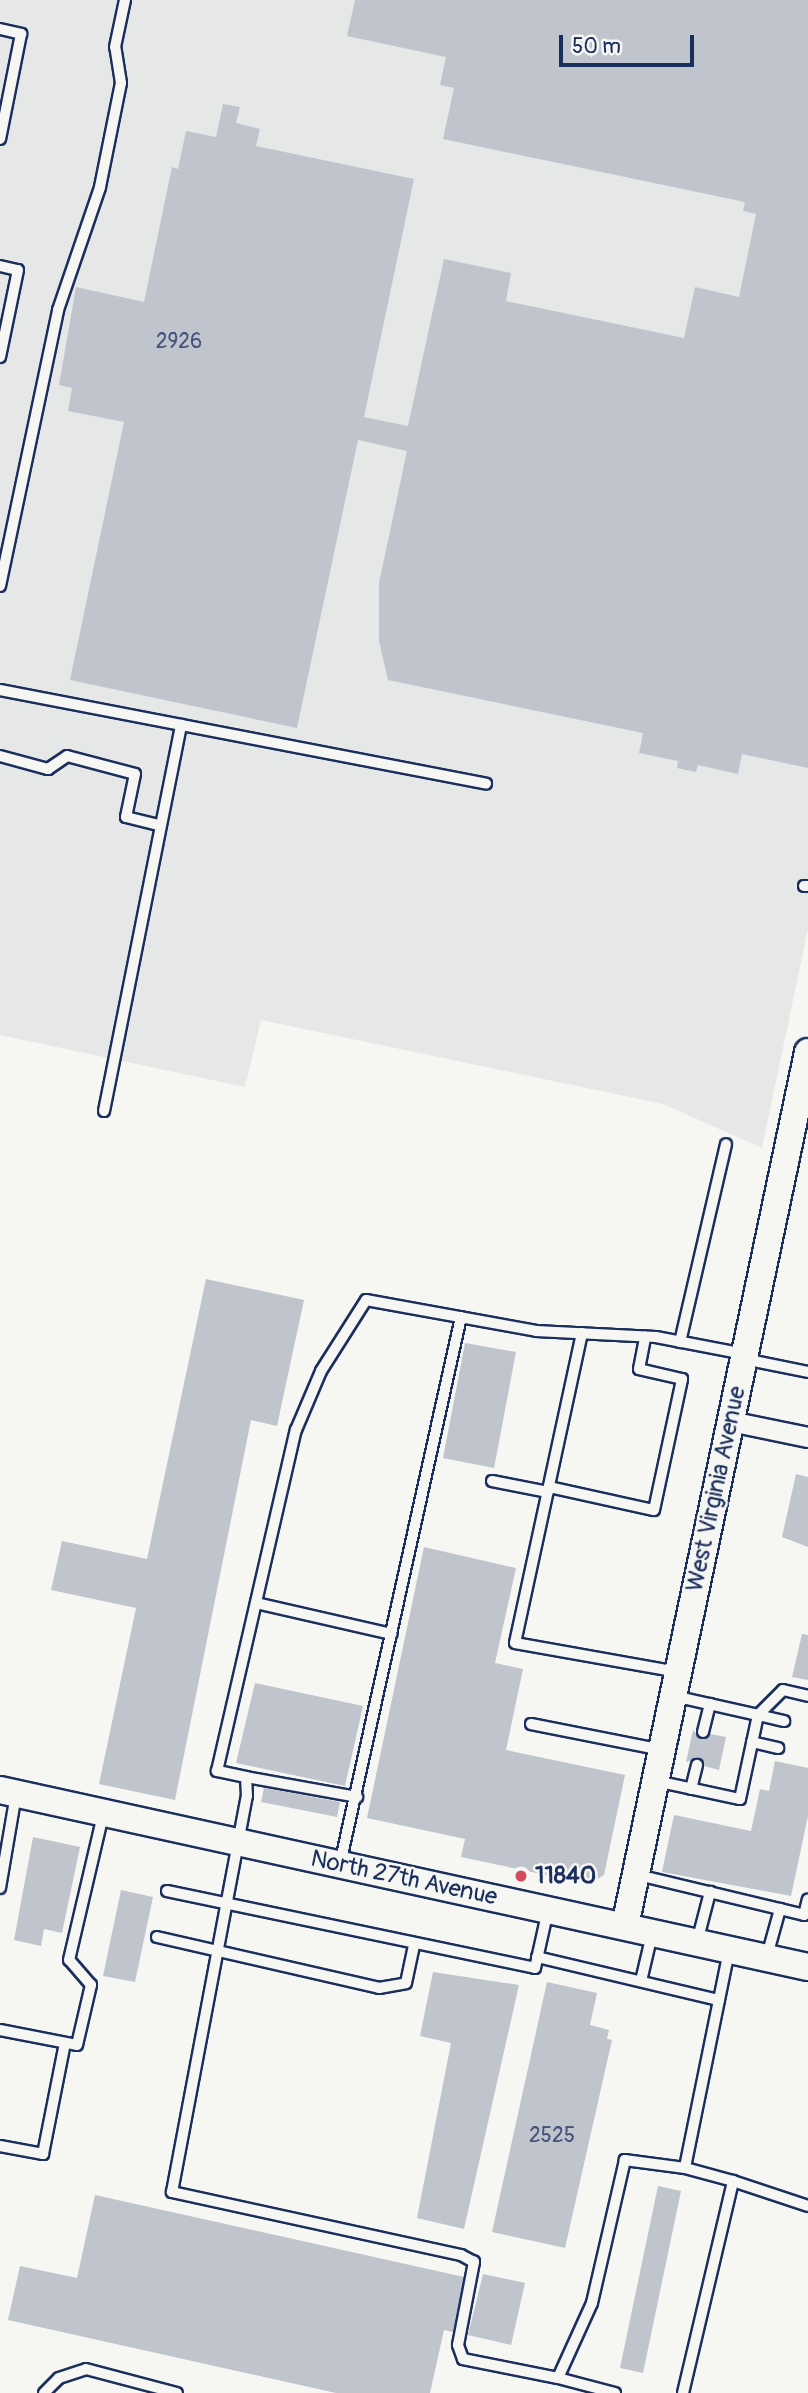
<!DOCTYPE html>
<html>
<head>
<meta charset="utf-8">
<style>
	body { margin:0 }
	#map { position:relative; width:808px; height:2393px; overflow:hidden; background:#f6f6f2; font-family:Pangolin,sans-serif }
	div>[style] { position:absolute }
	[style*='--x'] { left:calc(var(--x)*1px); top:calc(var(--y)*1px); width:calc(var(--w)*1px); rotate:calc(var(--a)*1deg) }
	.built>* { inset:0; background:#e6e7e7 }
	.building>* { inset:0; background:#c0c4cd }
	.roads { filter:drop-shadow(2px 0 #1b2f5e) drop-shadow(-2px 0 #1b2f5e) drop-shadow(0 2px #1b2f5e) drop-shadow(0 -2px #1b2f5e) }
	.lane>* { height:10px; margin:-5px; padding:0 5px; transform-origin:5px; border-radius:5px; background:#f6f6f2 }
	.street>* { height:19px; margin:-9.5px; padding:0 9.5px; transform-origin:9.5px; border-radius:9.5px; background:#f6f6f2 }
	.secondary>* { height:26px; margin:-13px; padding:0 13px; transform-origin:13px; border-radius:13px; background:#f6f6f2 }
	.dots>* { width:19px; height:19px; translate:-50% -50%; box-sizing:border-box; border:4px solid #f6f6f2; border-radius:50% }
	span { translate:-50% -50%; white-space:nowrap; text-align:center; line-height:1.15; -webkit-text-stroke:5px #f6f6f2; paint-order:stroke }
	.number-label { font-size:21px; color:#44547a }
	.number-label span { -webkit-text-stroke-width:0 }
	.street-label { font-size:24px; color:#1b2f5e }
	.poi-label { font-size:24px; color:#1b2f5e; font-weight:700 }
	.left { translate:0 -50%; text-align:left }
	.scale { position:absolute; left:559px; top:35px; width:135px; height:32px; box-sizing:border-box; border:4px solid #1b2f5e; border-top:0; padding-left:9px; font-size:21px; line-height:24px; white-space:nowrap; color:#1b2f5e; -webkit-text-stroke:5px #f6f6f2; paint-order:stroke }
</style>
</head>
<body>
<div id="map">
	<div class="built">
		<i style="clip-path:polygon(0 0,808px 0,808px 929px,762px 1148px,663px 1104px,261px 1020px,245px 1087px,0 1035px)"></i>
	</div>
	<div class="building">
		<i style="clip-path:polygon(355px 0,808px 0,808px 768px,742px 754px,738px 774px,698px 765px,696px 772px,677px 768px,678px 761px,639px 753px,643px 733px,388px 680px,379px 641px,379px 583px,407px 451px,358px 440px,297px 728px,70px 680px,124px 422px,68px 411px,72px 388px,59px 385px,76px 287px,144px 302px,172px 167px,178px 169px,186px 131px,216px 137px,223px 104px,240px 107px,236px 123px,260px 129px,256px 146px,414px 179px,364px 417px,408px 426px,444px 259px,511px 273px,506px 301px,684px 338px,695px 287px,739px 297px,756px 214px,743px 211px,745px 202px,443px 139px,454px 88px,440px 85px,446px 57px,347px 36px)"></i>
		<i style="clip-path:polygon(206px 1279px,304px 1300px,277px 1426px,251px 1420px,175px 1800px,99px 1784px,136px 1608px,51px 1590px,62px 1541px,147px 1559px)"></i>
		<i style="clip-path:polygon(465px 1343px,516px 1352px,494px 1468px,443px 1458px)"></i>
		<i style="clip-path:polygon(796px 1474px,808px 1477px,808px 1547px,782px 1537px)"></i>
		<i style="clip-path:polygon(424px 1547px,516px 1568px,495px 1663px,523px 1669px,506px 1750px,625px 1775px,604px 1875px,589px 1884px,461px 1857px,465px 1839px,367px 1818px)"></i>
		<i style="clip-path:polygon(802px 1634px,808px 1635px,808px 1680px,792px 1677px)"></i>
		<i style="clip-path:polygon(255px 1683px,363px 1706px,345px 1786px,236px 1763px)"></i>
		<i style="clip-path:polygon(693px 1730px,702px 1739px,710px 1734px,726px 1737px,719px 1770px,704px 1766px,698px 1758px,686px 1762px)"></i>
		<i style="clip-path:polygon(775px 1761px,808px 1768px,808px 1816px,791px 1896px,662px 1872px,674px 1815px,751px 1831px,760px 1789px,769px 1791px)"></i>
		<i style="clip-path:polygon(264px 1788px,340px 1802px,337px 1817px,261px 1802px)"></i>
		<i style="clip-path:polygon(33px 1837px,80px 1847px,62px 1933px,44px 1929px,41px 1946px,14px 1940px)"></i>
		<i style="clip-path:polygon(121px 1890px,153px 1897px,135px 1982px,103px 1976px)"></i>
		<i style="clip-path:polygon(433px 1972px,519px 1985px,464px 2229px,417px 2218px,451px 2043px,420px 2036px)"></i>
		<i style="clip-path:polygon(547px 1982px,597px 1993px,590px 2025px,609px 2030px,607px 2039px,612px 2040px,565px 2248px,492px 2232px)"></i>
		<i style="clip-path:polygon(658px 2186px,681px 2191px,643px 2373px,620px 2368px)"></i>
		<i style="clip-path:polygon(95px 2195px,464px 2277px,453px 2332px,444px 2330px,430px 2393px,336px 2393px,8px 2320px,20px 2266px,77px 2278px)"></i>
		<i style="clip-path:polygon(483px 2274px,525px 2283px,511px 2345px,468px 2335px)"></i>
	</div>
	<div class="roads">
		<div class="lane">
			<i style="--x:0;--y:29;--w:22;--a:13"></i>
			<i style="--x:21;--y:34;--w:107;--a:101.3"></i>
			<i style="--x:0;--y:266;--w:18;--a:13"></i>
			<i style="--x:18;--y:270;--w:89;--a:101.7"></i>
			<i style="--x:0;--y:586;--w:282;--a:-78.1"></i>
			<i style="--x:58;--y:310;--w:130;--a:-71.1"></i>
			<i style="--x:100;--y:187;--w:106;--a:-78.6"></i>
			<i style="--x:121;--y:83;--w:36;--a:-99"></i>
			<i style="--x:115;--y:47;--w:48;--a:-78"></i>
			<i style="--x:0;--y:690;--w:495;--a:10.9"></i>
			<i style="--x:0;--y:756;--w:50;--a:15.2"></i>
			<i style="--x:48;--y:769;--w:23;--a:-34"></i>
			<i style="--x:67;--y:756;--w:70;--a:14.8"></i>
			<i style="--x:135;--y:774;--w:44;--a:101.8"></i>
			<i style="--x:126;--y:817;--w:34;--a:14"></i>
			<i style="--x:804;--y:886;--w:4;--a:0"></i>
			<i style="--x:104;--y:1111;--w:394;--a:-78.7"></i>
			<i style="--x:582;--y:1333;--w:317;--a:102.2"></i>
			<i style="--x:515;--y:1643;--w:165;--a:10.1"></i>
			<i style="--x:680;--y:1342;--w:203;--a:-76.9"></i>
			<i style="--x:744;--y:1359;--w:65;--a:11.5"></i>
			<i style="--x:492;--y:1481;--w:57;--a:11.1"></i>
			<i style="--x:549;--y:1487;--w:107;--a:12.4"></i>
			<i style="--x:654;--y:1510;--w:134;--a:-77.9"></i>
			<i style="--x:682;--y:1379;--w:44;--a:-166.9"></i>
			<i style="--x:639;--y:1369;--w:33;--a:-79"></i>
			<i style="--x:256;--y:1603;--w:139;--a:12.9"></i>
			<i style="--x:758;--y:1715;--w:35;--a:-45"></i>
			<i style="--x:783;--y:1690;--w:26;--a:13"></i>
			<i style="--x:758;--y:1715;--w:27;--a:13"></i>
			<i style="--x:531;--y:1724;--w:134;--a:11.2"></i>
			<i style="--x:703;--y:1732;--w:29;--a:-76"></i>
			<i style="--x:752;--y:1742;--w:27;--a:13"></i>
			<i style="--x:246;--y:1777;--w:113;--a:10.2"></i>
			<i style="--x:656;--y:1781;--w:86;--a:12.1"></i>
			<i style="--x:740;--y:1799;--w:86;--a:-77.9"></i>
			<i style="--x:758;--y:1715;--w:86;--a:-167.3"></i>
			<i style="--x:691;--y:1789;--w:25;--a:-76"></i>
			<i style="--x:340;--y:1864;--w:560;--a:-77.53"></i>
			<i style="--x:638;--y:1875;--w:171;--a:13.5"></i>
			<i style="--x:804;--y:1915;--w:16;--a:-76"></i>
			<i style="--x:0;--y:1888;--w:95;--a:-80.3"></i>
			<i style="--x:167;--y:1891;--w:376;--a:11.8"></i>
			<i style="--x:535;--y:1968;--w:59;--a:-77.4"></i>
			<i style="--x:157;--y:1937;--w:228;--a:12.9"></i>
			<i style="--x:379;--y:1988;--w:27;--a:-10"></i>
			<i style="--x:406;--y:1983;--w:40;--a:-78"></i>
			<i style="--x:697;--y:1942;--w:52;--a:-75.4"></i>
			<i style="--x:729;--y:1951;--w:221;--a:101.5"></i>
			<i style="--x:685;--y:2168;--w:61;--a:-172.4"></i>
			<i style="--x:625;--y:2160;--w:147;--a:103"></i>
			<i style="--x:592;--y:2303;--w:82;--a:114.4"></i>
			<i style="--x:558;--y:2378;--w:97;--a:-168.7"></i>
			<i style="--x:463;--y:2359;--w:15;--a:-110"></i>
			<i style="--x:458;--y:2345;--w:85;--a:-79.1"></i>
			<i style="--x:474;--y:2262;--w:15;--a:-152"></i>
			<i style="--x:461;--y:2255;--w:296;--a:-167.7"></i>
			<i style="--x:172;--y:2192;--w:403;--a:-79.3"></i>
			<i style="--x:247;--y:1796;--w:19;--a:-93"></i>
			<i style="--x:246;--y:1777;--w:30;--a:-168"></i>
			<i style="--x:217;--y:1771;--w:350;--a:-77"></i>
			<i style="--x:296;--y:1430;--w:64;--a:-67"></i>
			<i style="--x:321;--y:1371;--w:84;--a:-57.6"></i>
			<i style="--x:366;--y:1300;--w:173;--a:10.3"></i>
			<i style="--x:536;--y:1331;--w:120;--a:2.9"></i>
			<i style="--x:656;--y:1337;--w:90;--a:10.9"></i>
			<i style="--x:767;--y:1956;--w:49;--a:-74.5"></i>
			<i style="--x:537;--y:1957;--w:187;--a:13.3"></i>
			<i style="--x:641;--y:1981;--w:48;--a:-76.8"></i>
			<i style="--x:0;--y:2030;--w:78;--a:11"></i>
			<i style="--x:77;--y:2045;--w:62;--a:-76.9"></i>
			<i style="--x:91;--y:1985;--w:33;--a:-131"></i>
			<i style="--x:69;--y:1960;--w:149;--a:-76.8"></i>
			<i style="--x:0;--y:2146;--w:44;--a:10.5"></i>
			<i style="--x:43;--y:2154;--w:113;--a:-78.8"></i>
			<i style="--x:733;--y:2181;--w:79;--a:18.4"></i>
			<i style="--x:558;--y:2378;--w:59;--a:14.7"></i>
			<i style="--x:44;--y:2393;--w:21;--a:-45"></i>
			<i style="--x:59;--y:2378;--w:28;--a:-18"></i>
			<i style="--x:86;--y:2369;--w:94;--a:14.8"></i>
			<i style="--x:683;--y:2393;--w:218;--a:-76.7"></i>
			<i style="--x:733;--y:2181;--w:50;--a:-164.8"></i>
		</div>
		<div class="street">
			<i style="--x:730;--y:1421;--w:80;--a:11.6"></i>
		</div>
		<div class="secondary">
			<i style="--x:0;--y:1790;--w:827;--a:12.36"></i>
			<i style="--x:625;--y:1926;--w:893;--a:-78.17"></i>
		</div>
	</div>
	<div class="dots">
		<i style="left:521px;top:1876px;background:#d1495b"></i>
	</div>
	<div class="number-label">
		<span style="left:179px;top:342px">2926</span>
		<span style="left:552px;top:2136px">2525</span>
	</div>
	<div class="street-label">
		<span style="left:716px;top:1489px;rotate:-78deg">West Virginia Avenue</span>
		<span style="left:404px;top:1878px;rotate:12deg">North 27th Avenue</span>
	</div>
	<div class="poi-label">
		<span class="left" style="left:535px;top:1876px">11840</span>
	</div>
	<div class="scale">50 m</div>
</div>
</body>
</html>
